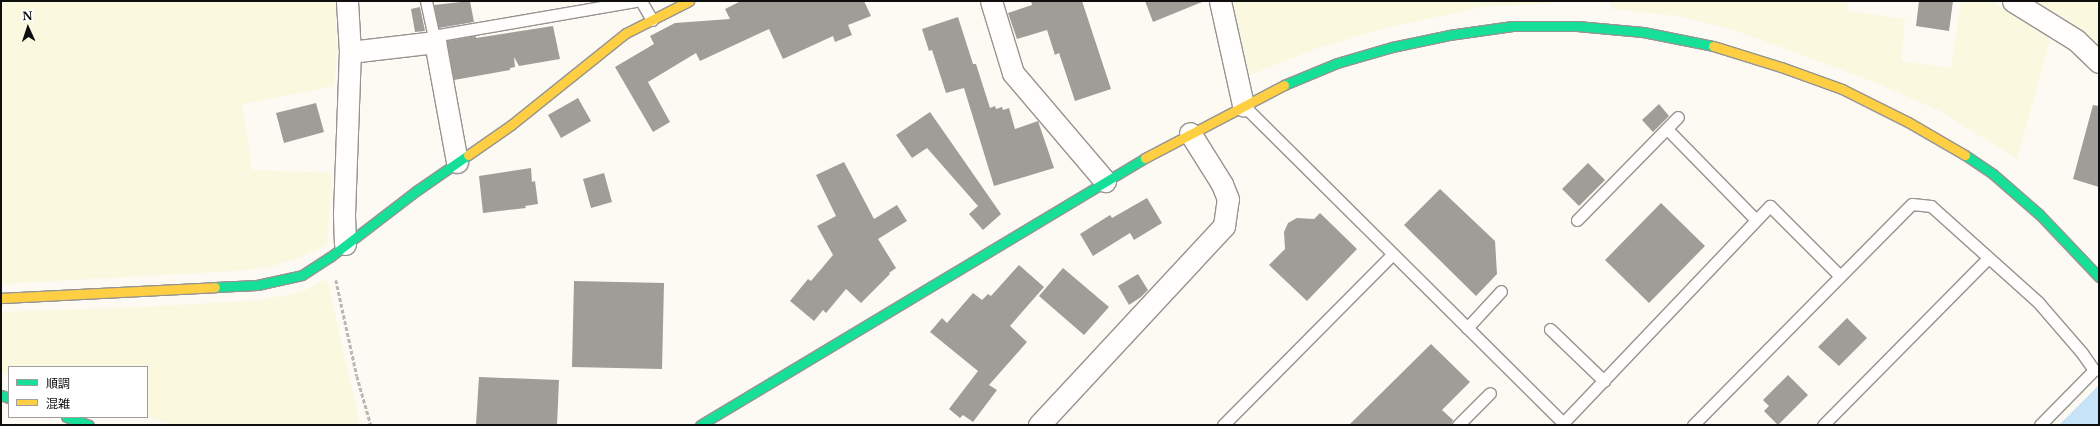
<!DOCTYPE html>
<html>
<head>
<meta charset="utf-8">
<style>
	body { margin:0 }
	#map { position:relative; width:2100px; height:426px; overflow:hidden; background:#fcfaf2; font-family:"Libre Baskerville","Noto Sans JP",serif }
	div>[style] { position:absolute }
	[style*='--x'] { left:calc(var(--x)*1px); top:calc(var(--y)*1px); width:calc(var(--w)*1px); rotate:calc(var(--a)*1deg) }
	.farmland>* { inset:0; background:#faf8de }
	.water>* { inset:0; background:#c6e3f8 }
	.building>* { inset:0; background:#9f9d98 }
	.path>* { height:2.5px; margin-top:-1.25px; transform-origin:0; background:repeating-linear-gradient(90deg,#b8b8b6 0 4px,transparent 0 6px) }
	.roads { filter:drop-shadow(1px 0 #959491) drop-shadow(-1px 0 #959491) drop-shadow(0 1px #959491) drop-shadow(0 -1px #959491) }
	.lane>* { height:11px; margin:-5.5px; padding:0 5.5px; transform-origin:5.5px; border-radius:5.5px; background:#fffefd }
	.street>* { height:21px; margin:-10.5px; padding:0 10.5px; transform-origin:10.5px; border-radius:10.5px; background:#fffefd }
	.fast>* { height:9px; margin:-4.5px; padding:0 4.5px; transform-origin:4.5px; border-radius:4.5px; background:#16e098 }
	.slow>* { height:9px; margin:-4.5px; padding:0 4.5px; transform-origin:4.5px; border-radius:4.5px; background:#ffcf43 }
	span { translate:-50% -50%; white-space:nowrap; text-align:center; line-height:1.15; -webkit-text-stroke:4px #fff; paint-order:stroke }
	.frame { position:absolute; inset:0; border:2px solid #0e0e0e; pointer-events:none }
	.legend { position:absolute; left:8px; top:366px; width:140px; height:52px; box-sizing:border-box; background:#fff; border:1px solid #9f9f9f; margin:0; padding:5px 7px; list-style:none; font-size:12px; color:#0e0e0e }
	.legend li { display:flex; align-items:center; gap:8px; height:20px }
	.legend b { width:20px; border:1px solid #9f9f9f }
	.north { position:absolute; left:8px; top:8px; width:40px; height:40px; -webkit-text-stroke:3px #fff; paint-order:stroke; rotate:357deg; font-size:11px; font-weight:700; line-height:16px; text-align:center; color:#0e0e0e }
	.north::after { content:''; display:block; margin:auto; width:14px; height:18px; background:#0e0e0e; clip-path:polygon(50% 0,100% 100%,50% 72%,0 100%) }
</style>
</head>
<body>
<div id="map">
	<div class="farmland">
		<i style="clip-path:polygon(1px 1px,335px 1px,337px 51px,334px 86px,242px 104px,252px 170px,332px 173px,327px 245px,301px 257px,270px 267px,235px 271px,1px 284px)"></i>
		<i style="clip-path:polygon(1233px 1px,1553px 1px,1553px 3px,1483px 7px,1388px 27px,1315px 49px,1249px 75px)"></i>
		<i style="clip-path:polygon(1611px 1px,1848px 1px,1847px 11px,1905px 19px,1901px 61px,1951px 68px,1961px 1px,1992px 1px,2050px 39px,2017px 159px,1940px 111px,1869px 80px,1731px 29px,1678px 16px,1611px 9px)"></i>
		<i style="clip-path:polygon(2036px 1px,2099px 1px,2099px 48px,2083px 32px)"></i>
		<i style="clip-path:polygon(327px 279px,360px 425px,172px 425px,146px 417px,147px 367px,9px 367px,9px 375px,1px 372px,1px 312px,144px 307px,260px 300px,301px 292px)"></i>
	</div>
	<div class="water">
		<i style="clip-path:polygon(2099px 385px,2099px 425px,2059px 425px)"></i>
	</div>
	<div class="building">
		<i style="clip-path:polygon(470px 1px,474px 22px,439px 28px,434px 5px)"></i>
		<i style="clip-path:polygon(741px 1px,864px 1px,871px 16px,848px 25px,852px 35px,835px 42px,833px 36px,783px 59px,769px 29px,700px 61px,696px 53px,648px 82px,670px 122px,653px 132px,615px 67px,654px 44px,650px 36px,675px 23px,730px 19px,725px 9px)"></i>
		<i style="clip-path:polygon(1031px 1px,1082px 1px,1111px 89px,1075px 101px,1059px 53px,1055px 55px,1047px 30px,1017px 39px,1008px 13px,1032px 5px)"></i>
		<i style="clip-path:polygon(1145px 1px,1202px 1px,1202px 2px,1153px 22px)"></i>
		<i style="clip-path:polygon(1919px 1px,1953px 1px,1949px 31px,1916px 26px)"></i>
		<i style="clip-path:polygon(420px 7px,425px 31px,415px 32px,411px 9px)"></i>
		<i style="clip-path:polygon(958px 17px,973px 64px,976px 64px,990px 108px,995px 106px,996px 109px,1002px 107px,1003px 110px,1009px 108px,1015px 129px,1038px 121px,1054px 168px,994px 186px,964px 88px,946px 93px,932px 50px,929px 51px,922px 29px)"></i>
		<i style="clip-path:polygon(553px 26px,560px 59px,519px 66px,514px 57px,515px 67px,510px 68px,510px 70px,454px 80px,447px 41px,476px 36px,476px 38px)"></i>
		<i style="clip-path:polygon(578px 98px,591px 121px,561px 138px,548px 115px)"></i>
		<i style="clip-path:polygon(316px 103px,324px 132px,284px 143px,276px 113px)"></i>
		<i style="clip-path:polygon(1659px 104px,1669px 116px,1653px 132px,1642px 120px)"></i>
		<i style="clip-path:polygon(2093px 105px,2099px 106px,2099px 187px,2073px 179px)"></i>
		<i style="clip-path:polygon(930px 112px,1001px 214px,983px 230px,969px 214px,978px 206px,927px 148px,912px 158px,896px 135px)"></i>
		<i style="clip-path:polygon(844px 162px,874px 219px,897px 205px,907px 221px,878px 239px,896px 268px,889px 273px,890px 274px,861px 303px,846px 289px,826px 313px,823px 310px,814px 321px,790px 301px,808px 279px,811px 281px,833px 255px,817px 226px,836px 216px,816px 175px)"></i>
		<i style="clip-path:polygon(1588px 163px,1605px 180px,1579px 206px,1562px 189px)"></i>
		<i style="clip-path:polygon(531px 168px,532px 182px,535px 181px,538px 204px,525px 206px,526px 208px,483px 213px,479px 176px)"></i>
		<i style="clip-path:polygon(604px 173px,612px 202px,591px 208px,583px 179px)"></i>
		<i style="clip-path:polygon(1440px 189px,1495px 241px,1497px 274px,1476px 296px,1404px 225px)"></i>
		<i style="clip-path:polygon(1147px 198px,1162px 223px,1134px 240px,1130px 233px,1093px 256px,1080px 234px,1110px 215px,1112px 218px)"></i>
		<i style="clip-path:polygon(1661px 203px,1705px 246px,1649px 303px,1605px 260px)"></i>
		<i style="clip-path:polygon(1320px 213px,1357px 249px,1307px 301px,1269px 265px,1285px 249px,1284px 232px,1288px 223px,1297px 218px,1314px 219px)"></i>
		<i style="clip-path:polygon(1019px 265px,1044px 287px,1010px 326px,1027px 342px,989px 385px,997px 390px,973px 422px,963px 415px,960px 418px,949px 409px,978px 371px,930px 332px,942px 318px,947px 323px,973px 293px,982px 300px,988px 294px,991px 296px)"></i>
		<i style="clip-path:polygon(1063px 268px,1109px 307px,1084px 335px,1039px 296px)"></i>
		<i style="clip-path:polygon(1138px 274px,1148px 290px,1141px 297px,1129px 305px,1118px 286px)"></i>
		<i style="clip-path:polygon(574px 281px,664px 283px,662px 369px,572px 367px)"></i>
		<i style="clip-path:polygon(1847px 318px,1867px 338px,1839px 366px,1818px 347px)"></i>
		<i style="clip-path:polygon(1431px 344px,1470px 382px,1442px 410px,1453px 420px,1451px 425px,1349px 425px)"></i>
		<i style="clip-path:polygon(1788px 375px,1808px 395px,1778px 425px,1764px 411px,1769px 406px,1763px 400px)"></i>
		<i style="clip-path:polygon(479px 377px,559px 380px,557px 425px,476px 425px)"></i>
	</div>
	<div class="path">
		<i style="--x:336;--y:280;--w:98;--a:77.7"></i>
		<i style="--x:357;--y:376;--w:51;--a:74.1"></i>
	</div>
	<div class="roads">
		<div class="lane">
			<i style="--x:426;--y:1;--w:42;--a:77.6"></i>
			<i style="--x:641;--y:1;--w:22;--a:60"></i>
			<i style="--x:433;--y:36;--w:205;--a:-9.8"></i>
			<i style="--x:1243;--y:105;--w:454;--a:44.8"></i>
			<i style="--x:1667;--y:129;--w:127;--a:45.6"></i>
			<i style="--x:1577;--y:220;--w:144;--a:-45.6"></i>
			<i style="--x:1467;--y:328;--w:50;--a:-47.4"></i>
			<i style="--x:1550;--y:329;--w:75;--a:43.9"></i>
			<i style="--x:1563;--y:423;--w:300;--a:-46.4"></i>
			<i style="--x:1770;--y:206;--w:99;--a:45"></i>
			<i style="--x:1223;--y:425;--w:241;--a:-45.2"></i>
			<i style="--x:1458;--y:425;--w:45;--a:-45"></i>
			<i style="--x:1693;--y:425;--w:311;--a:-45.3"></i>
			<i style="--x:1912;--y:204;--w:19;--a:6"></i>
			<i style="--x:1931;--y:206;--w:144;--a:41.9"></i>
			<i style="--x:2038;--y:302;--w:67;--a:49.2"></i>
			<i style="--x:2082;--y:353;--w:21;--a:55"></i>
			<i style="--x:2094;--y:370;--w:77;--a:134.5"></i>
			<i style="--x:1823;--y:425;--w:235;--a:-45.3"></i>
		</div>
		<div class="street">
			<i style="--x:991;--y:1;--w:75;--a:73"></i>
			<i style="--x:1013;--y:73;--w:142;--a:49.6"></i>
			<i style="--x:1220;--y:1;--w:107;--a:77.5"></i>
			<i style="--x:2013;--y:1;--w:74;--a:31.8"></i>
			<i style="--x:2076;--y:40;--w:32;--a:44"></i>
			<i style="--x:350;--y:52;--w:86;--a:-6.7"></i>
			<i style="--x:435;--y:42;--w:122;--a:79.6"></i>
			<i style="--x:345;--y:244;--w:30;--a:-92"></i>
			<i style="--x:344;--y:214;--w:162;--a:-87.9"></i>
			<i style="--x:350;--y:52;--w:51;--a:-93.4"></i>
			<i style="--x:1039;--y:425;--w:272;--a:-47.1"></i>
			<i style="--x:1224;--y:226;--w:27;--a:-82"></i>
			<i style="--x:1228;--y:199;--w:16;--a:-112"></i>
			<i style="--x:1222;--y:184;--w:60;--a:-122.1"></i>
		</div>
		<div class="fast">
			<i style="--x:1284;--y:85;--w:57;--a:-22.5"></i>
			<i style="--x:1337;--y:63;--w:57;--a:-16.2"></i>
			<i style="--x:1392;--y:47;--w:58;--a:-11.9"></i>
			<i style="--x:1449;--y:35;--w:64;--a:-8.1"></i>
			<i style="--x:1512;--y:26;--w:65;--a:0"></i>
			<i style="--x:1577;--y:26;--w:66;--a:5.2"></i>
			<i style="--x:1643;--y:32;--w:71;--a:11.3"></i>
			<i style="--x:1965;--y:155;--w:34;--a:34"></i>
			<i style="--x:1993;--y:174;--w:62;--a:41.1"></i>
			<i style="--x:2040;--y:215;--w:86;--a:46.4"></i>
			<i style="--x:215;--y:287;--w:42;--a:-2.7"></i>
			<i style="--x:257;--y:285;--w:46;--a:-12.5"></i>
			<i style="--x:302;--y:275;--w:33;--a:-33"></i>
			<i style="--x:330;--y:257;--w:108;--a:-37.5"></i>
			<i style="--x:416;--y:191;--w:63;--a:-34.7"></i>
			<i style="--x:1;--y:395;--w:9;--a:21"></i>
			<i style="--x:66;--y:417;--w:24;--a:19"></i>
			<i style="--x:700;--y:425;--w:519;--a:-30.96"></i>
		</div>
		<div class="slow">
			<i style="--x:1713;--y:46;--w:71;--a:17.2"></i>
			<i style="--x:1781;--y:67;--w:65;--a:19.8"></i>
			<i style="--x:1842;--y:89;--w:74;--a:26.6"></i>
			<i style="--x:1908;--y:122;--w:66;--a:30.1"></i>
			<i style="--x:468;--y:155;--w:52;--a:-34.9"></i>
			<i style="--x:511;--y:125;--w:147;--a:-38.7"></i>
			<i style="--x:626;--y:33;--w:71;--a:-26.9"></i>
			<i style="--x:1145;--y:158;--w:157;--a:-27.7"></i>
			<i style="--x:1;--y:298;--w:214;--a:-2.9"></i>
		</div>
	</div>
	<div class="frame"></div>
	<ul class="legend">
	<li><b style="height:5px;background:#16e098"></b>順調</li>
	<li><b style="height:5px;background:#ffcf43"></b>混雑</li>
	</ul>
	<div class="north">N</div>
</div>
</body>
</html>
